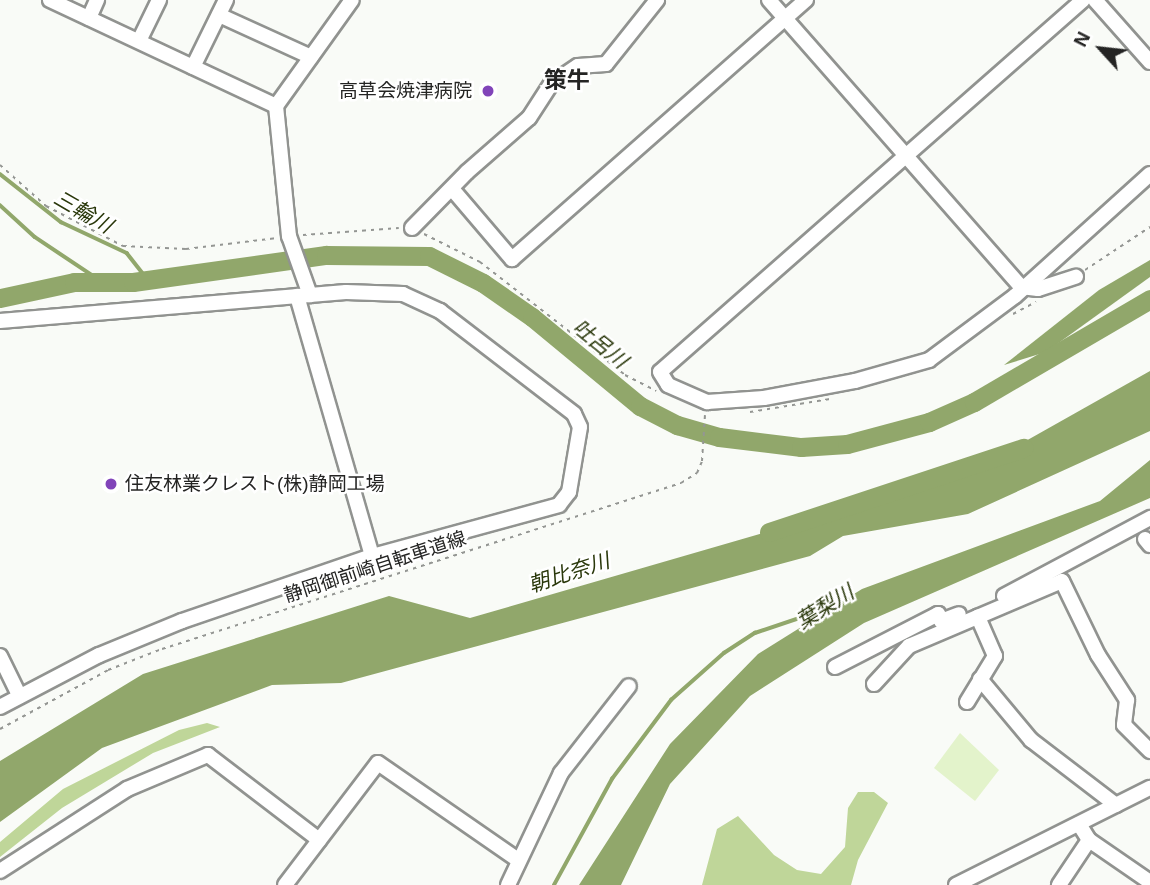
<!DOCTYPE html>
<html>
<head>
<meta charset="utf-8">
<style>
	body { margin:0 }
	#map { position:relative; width:1150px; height:885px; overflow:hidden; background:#f9fbf7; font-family:Arial,"Noto Sans JP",sans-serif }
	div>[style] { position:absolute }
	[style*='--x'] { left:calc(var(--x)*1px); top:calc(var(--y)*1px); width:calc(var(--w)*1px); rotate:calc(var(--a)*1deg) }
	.green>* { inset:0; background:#e3f3cb }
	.forest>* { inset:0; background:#bfd699 }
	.water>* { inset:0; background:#91a76b }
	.stream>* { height:3.5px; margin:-1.75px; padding:0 1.75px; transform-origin:1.75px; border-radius:1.75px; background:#91a76b }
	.river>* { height:19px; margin:-9.5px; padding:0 9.5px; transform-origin:9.5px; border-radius:9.5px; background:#91a76b }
	.path>* { height:2px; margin-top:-1px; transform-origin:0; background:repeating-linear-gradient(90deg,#949693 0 3.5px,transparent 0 8.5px) }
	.roads { filter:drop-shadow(2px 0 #919390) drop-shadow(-2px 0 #919390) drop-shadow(0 2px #919390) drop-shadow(0 -2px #919390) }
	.minor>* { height:14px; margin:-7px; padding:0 7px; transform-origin:7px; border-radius:7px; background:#fff }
	.dots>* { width:19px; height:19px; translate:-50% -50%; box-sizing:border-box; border:4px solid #fff; border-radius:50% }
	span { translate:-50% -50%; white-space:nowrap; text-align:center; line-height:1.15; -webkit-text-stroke:5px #fff; paint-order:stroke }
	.poi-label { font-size:19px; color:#242423 }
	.right { translate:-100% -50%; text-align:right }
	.left { translate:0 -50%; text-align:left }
	.street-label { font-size:19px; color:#242423 }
	.water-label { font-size:21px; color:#2a380b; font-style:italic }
	.quarter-label { font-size:23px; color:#242423; font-weight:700 }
	.north { position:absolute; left:1066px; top:14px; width:70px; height:70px; -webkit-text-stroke:5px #fff; paint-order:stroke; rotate:297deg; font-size:19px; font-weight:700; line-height:28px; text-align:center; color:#242423 }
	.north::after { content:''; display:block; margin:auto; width:24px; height:32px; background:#242423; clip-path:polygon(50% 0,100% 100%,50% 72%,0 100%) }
</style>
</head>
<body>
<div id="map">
	<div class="green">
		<i style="clip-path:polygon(960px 733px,999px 770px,975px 801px,934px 768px)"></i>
	</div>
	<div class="forest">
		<i style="clip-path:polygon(207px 723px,220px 727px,153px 753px,62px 808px,0 857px,0 842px,63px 789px,179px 730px)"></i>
		<i style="clip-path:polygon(858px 792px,874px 792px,888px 803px,858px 860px,851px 885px,702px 885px,717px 829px,738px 816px,774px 855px,797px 870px,821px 874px,845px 847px,848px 808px)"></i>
	</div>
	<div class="water">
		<i style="clip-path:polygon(1150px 260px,1150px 277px,1046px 352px,1004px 365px,1099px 290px)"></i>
		<i style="clip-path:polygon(1150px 371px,1150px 431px,968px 514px,843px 536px,810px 556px,341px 683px,272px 685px,102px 748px,0 822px,0 761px,143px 674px,389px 596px,470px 618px,794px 524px,976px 469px)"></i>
		<i style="clip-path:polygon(1150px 460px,1150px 498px,864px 623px,750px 696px,670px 784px,621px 885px,579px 885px,670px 744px,758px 654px,862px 589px,1100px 501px)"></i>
	</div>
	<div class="stream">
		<i style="--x:0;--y:174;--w:78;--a:38.2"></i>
		<i style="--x:61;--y:222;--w:73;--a:25.2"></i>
		<i style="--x:127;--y:253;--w:33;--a:52"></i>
		<i style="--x:0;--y:205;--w:47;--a:42.4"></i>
		<i style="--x:35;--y:237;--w:76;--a:33.7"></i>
		<i style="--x:554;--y:885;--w:121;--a:-61.3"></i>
		<i style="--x:612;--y:779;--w:99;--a:-53.2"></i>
		<i style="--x:671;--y:700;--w:71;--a:-41.6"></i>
		<i style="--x:724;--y:653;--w:37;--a:-33"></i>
		<i style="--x:755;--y:633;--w:88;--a:-18.6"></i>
	</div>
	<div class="river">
		<i style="--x:0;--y:298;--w:76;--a:-12.2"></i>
		<i style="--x:74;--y:282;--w:59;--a:0"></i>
		<i style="--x:133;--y:282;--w:195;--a:-8"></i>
		<i style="--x:326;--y:255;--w:103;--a:0.6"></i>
		<i style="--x:429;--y:256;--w:60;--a:26.6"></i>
		<i style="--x:483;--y:283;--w:60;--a:34.8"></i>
		<i style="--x:532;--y:317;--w:140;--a:39.5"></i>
		<i style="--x:640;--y:406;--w:42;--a:27.2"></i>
		<i style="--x:677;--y:425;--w:44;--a:15.9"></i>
		<i style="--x:719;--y:437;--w:83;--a:7"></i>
		<i style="--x:801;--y:447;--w:46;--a:-3.7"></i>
		<i style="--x:847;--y:444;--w:85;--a:-15"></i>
		<i style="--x:929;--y:422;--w:49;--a:-24"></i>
		<i style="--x:974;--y:402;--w:204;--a:-30.3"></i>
		<i style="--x:769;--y:532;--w:268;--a:-18.3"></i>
	</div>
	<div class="path">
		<i style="--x:0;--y:165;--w:62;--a:41.7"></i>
		<i style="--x:46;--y:206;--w:87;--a:27.5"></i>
		<i style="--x:123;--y:246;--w:63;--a:2.7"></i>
		<i style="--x:186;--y:249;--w:92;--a:-6.9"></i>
		<i style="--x:424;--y:234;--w:63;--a:26.6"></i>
		<i style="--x:480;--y:262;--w:184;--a:37.9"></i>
		<i style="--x:625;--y:375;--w:35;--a:27"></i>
		<i style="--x:303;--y:235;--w:96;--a:-4.2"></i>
		<i style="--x:1085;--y:270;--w:78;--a:-33.5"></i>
		<i style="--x:1013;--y:314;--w:26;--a:-28"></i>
		<i style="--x:750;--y:412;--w:81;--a:-9.2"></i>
		<i style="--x:0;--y:729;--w:123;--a:-28.6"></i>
		<i style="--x:108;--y:670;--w:58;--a:-21.3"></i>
		<i style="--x:162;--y:649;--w:545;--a:-17.74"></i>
		<i style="--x:681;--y:483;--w:19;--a:-32"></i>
		<i style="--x:697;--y:473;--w:13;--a:-67"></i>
		<i style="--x:702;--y:461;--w:46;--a:-86.3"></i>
	</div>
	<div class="roads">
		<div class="minor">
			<i style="--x:50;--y:0;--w:250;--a:25.1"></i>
			<i style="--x:276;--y:106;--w:130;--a:-54.4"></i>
			<i style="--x:769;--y:0;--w:382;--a:48.7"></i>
			<i style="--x:1021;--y:287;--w:17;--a:7"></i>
			<i style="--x:1038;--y:289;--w:40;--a:-18"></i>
			<i style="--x:1083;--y:0;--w:563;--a:138.67"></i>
			<i style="--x:660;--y:372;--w:15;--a:58"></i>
			<i style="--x:668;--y:385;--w:43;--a:23.6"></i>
			<i style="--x:707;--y:402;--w:57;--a:-4"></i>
			<i style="--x:764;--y:398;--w:93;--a:-10.6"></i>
			<i style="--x:855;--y:381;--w:77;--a:-15.8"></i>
			<i style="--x:929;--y:360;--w:107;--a:-36.7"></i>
			<i style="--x:1015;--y:296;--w:182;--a:-42.1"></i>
			<i style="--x:1095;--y:0;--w:83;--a:48.4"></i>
			<i style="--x:219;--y:15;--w:101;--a:24.5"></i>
			<i style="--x:89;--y:18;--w:20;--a:-66"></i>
			<i style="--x:139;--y:41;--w:46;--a:-64"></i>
			<i style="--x:193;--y:67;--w:75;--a:-63.8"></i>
			<i style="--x:276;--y:106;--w:131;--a:84.3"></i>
			<i style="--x:289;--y:236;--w:63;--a:70.4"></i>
			<i style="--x:453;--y:190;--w:91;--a:49.5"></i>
			<i style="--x:512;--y:259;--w:392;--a:-41.4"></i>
			<i style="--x:412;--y:228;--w:78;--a:-45.5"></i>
			<i style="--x:467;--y:172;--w:82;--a:-41.1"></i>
			<i style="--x:529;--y:118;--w:40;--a:-57.1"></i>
			<i style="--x:551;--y:84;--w:32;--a:-34"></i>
			<i style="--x:578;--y:66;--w:28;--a:-4"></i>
			<i style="--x:606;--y:64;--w:82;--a:-51.4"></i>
			<i style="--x:297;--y:296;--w:271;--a:73.9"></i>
			<i style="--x:0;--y:321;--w:347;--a:-4.8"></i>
			<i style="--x:346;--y:292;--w:57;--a:2"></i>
			<i style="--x:403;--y:294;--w:41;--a:24.7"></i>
			<i style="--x:440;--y:311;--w:169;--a:37.5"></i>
			<i style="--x:574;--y:414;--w:14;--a:65"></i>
			<i style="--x:580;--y:427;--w:66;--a:99.6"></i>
			<i style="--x:569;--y:492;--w:16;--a:128"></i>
			<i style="--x:559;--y:505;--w:194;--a:164.7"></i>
			<i style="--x:372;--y:556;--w:201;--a:161.1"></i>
			<i style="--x:182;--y:621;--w:90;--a:157.7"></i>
			<i style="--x:99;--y:655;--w:112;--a:152.3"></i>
			<i style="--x:1145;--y:539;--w:8;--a:50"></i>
			<i style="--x:1004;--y:596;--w:166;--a:-28.1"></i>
			<i style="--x:0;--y:656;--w:43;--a:64"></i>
			<i style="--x:835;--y:667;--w:116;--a:-27.2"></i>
			<i style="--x:938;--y:614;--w:8;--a:67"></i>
			<i style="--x:941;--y:621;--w:19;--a:-21"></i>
			<i style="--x:980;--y:679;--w:80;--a:50.1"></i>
			<i style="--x:1031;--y:740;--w:107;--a:37.4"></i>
			<i style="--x:874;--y:684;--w:52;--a:-47.4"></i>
			<i style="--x:909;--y:646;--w:166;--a:-23"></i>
			<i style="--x:1062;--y:581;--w:82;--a:64.1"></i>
			<i style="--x:1098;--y:655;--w:54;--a:57.2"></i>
			<i style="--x:1127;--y:700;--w:25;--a:97"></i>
			<i style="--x:1124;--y:725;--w:37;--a:45"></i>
			<i style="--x:967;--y:702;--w:54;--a:-58.7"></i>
			<i style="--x:995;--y:656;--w:43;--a:-113.6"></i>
			<i style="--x:1079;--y:824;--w:19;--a:58"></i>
			<i style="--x:1089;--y:840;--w:74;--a:34.5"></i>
			<i style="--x:0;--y:871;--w:151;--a:-32.8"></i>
			<i style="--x:127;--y:789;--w:88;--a:-22.8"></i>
			<i style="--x:208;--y:755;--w:140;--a:37.4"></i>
			<i style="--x:285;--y:885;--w:153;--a:-52.7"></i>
			<i style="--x:378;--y:763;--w:170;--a:34.7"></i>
			<i style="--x:508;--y:885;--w:124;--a:-64.7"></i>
			<i style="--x:561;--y:773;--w:110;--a:-52"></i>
			<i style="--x:956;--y:885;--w:217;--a:-26.6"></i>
			<i style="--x:1059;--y:885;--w:54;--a:-56.3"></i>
		</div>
	</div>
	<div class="dots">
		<i style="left:488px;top:91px;background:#8144b9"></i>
		<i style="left:111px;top:484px;background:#8144b9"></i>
	</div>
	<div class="poi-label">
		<span class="right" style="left:472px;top:91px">高草会焼津病院</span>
		<span class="left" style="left:125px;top:484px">住友林業クレスト(株)静岡工場</span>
	</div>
	<div class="street-label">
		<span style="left:375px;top:567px;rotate:-18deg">静岡御前崎自転車道線</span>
	</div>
	<div class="water-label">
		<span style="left:83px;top:212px;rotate:30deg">三輪川</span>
		<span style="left:600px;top:344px;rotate:39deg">吐呂川</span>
		<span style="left:569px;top:573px;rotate:-18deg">朝比奈川</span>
		<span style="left:825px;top:607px;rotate:-32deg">葉梨川</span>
	</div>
	<div class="quarter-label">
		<span style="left:567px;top:80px">策牛</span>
	</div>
	<div class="north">N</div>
</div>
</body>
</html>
